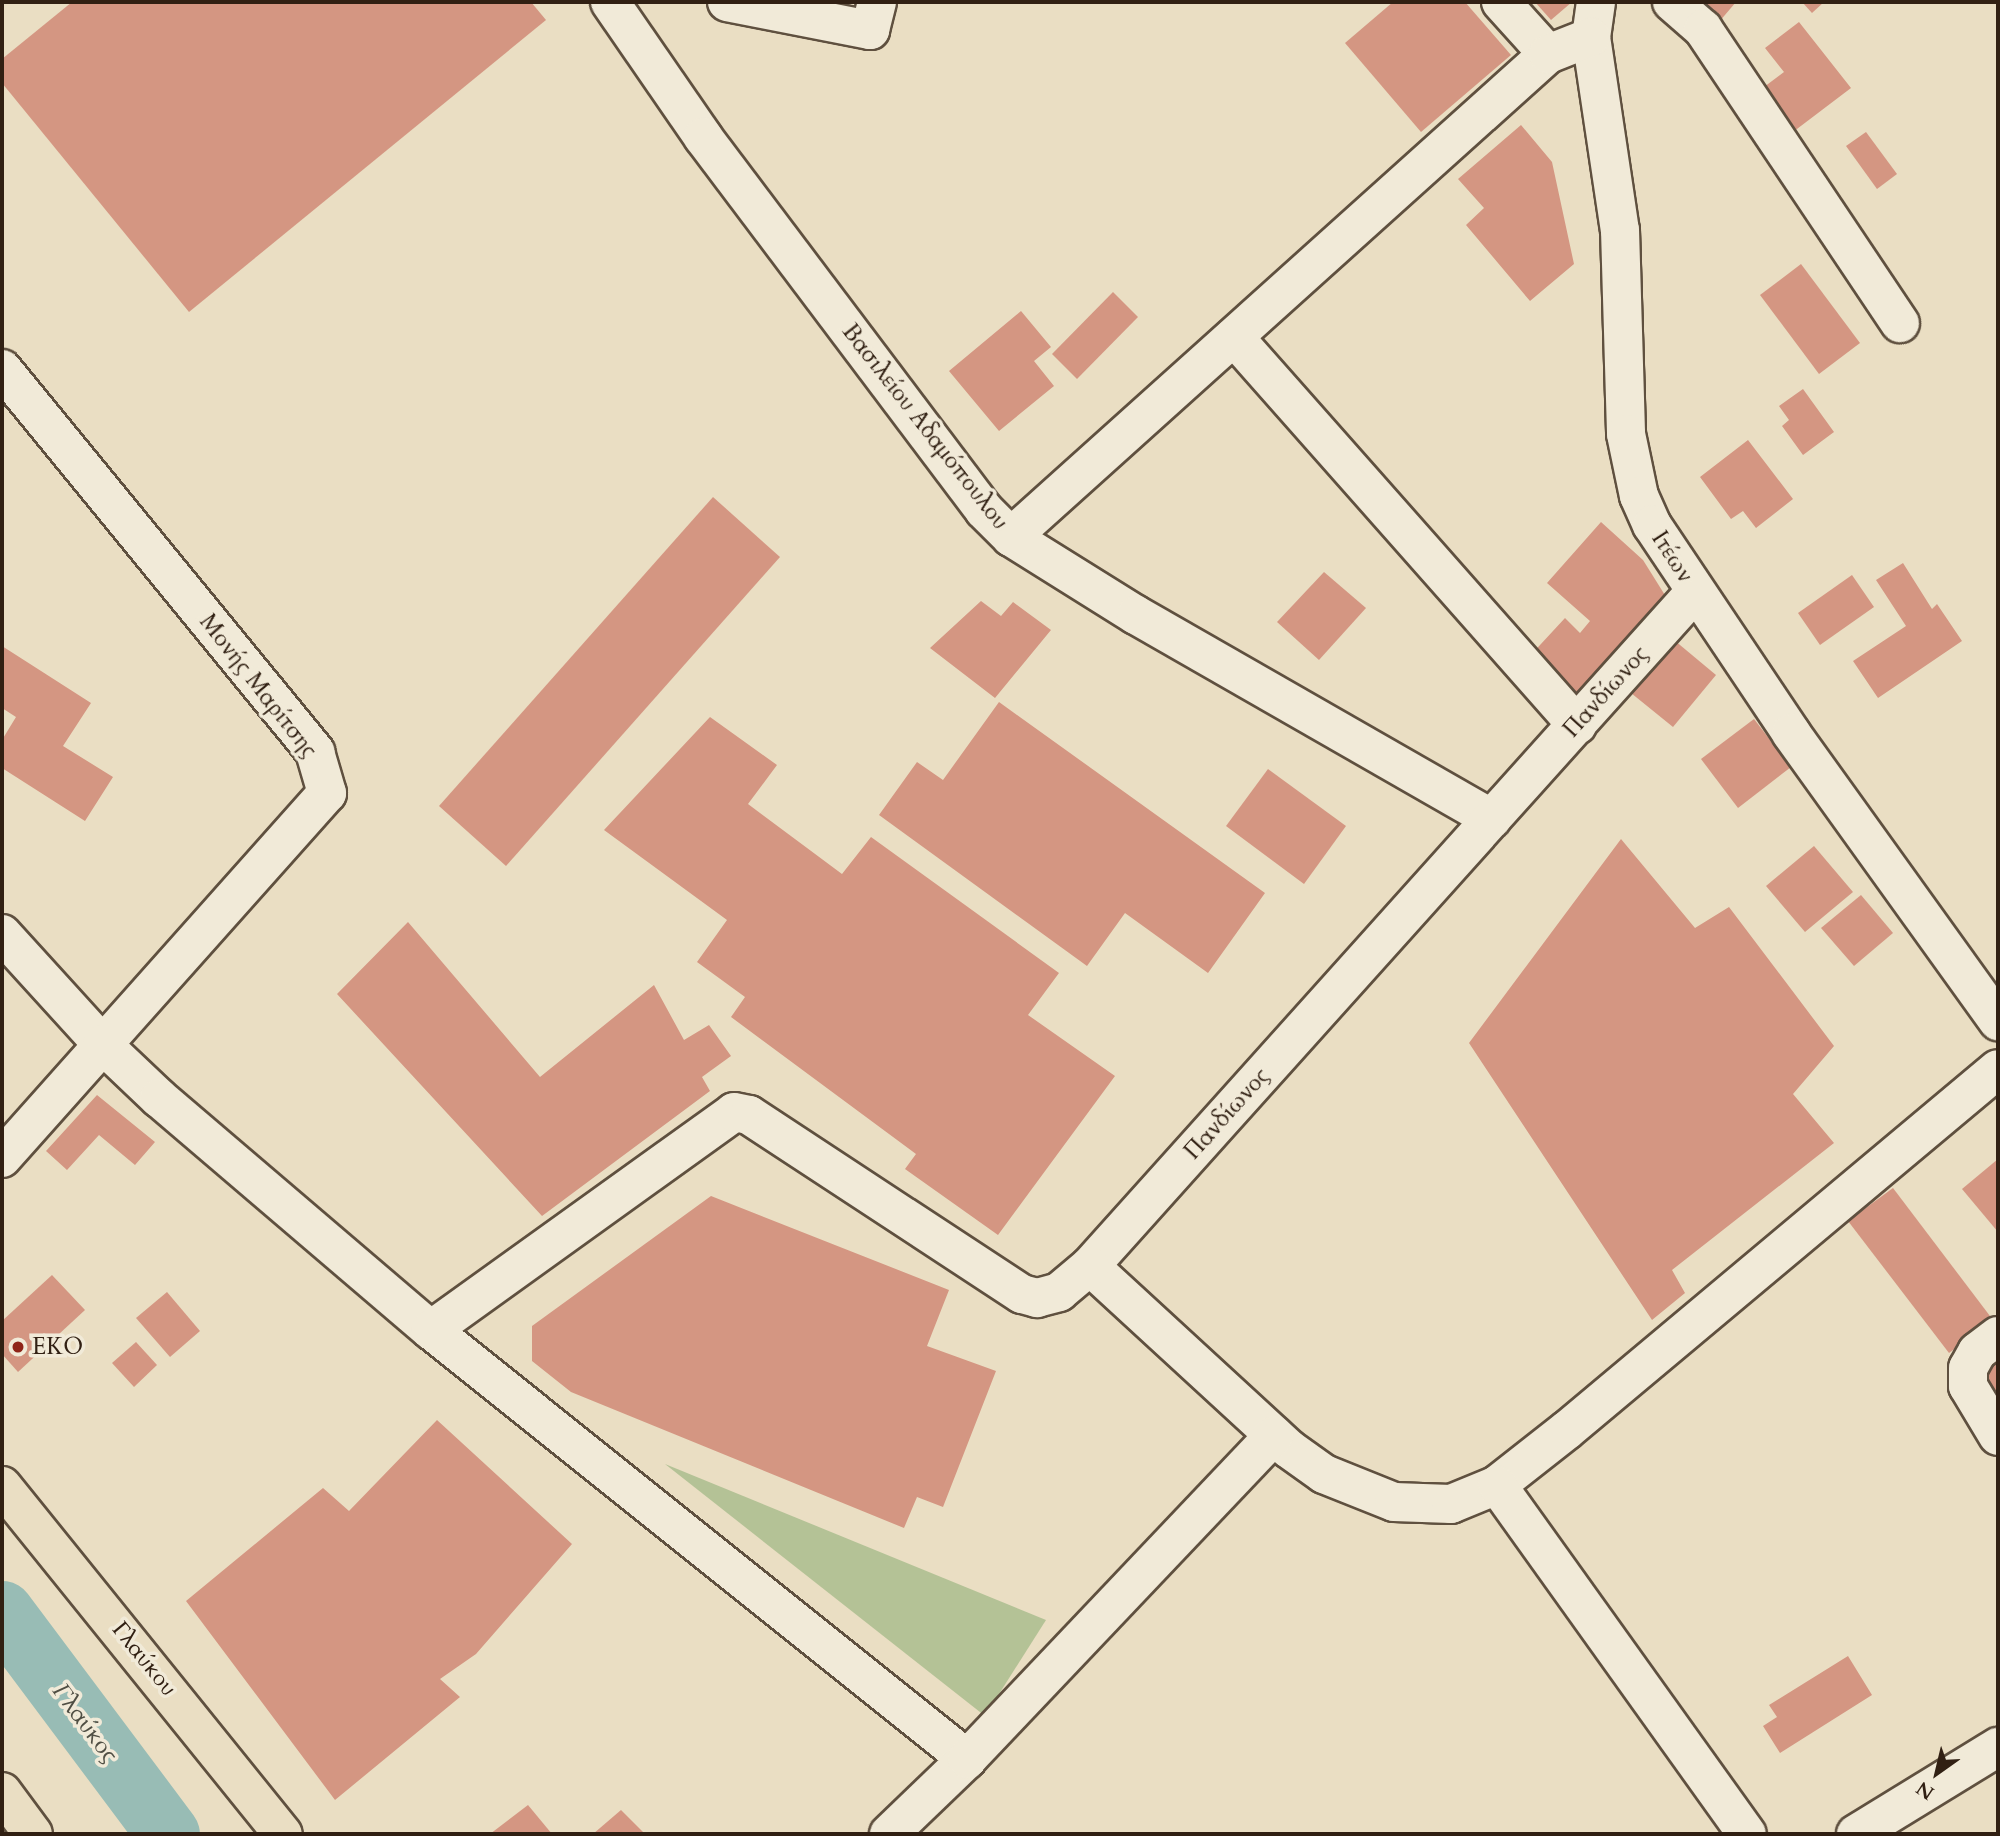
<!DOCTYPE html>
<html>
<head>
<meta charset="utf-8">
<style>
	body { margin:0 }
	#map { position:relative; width:2000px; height:1836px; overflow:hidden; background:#eadec3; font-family:Cardo,serif }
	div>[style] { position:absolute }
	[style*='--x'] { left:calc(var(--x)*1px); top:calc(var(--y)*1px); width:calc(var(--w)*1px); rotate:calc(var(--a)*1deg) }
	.green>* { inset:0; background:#b4c296 }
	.river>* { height:63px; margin:-31.5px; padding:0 31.5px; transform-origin:31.5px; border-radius:31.5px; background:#98bcb5 }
	.building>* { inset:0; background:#d49682 }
	.roads { filter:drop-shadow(2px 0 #5f503f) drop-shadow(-2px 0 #5f503f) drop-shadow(0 2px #5f503f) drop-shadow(0 -2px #5f503f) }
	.street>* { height:38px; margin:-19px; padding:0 19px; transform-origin:19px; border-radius:19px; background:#f1ead8 }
	.primary>* { height:38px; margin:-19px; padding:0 19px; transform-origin:19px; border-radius:19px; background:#eadec3 }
	.dots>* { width:19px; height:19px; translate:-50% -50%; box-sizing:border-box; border:4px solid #f1ead8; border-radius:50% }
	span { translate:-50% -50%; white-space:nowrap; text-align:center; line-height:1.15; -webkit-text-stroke:7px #f1ead8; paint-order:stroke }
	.street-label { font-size:23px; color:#312013 }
	.poi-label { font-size:23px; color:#312013 }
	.left { translate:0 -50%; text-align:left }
	.water-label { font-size:24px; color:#504f44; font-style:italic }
	.frame { position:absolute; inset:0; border:4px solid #312013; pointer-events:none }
	.north { position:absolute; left:1902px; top:1738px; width:70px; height:70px; -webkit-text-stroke:5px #f1ead8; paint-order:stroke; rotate:214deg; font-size:19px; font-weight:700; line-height:28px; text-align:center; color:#312013 }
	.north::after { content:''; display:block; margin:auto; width:24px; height:32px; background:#312013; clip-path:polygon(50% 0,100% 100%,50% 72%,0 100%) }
</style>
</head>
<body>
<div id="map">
	<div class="green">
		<i style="clip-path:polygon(665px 1464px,1046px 1620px,985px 1716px)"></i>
	</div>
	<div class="river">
		<i style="--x:2;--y:1612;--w:277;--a:53.2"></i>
	</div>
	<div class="building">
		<i style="clip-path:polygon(72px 2px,531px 2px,546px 20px,189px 312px,2px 83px,2px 59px)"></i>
		<i style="clip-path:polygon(1393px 2px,1465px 2px,1511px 55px,1421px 132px,1345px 43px)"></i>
		<i style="clip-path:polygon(1535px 2px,1572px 2px,1551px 20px)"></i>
		<i style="clip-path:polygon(1694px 2px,1736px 2px,1719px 22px)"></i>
		<i style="clip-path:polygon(1802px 2px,1824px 2px,1812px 13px)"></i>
		<i style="clip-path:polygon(1799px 22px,1851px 88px,1789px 135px,1756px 93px,1784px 72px,1765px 48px)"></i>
		<i style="clip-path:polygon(1521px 125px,1552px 162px,1574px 264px,1530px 301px,1466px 225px,1484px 208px,1458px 179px)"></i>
		<i style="clip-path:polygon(1866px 132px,1897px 174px,1877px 189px,1846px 146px)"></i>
		<i style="clip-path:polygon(1801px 264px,1860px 343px,1819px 374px,1760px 295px)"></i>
		<i style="clip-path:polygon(1113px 292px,1138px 317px,1077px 379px,1052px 354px)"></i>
		<i style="clip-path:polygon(1021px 311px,1051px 347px,1034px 361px,1054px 386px,999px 431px,949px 371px)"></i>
		<i style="clip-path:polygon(1803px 389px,1834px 432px,1803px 455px,1782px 426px,1789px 420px,1779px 406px)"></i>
		<i style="clip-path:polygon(1748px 440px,1793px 499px,1756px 528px,1743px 511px,1731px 519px,1700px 477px)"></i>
		<i style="clip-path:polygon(713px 497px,780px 557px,506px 866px,439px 806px)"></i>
		<i style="clip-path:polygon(1601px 522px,1643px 560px,1668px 600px,1579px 704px,1528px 658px,1565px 618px,1580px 633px,1590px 621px,1547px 583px)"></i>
		<i style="clip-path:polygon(1903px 563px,1932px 609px,1937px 604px,1962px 641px,1878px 698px,1853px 661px,1906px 626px,1876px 580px)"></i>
		<i style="clip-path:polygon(1324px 572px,1366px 608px,1319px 660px,1277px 622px)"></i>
		<i style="clip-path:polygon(1852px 575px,1874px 607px,1820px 645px,1798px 613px)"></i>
		<i style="clip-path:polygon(981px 601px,1001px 616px,1013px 602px,1051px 630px,995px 698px,930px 648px)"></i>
		<i style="clip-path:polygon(1674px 640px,1716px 675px,1673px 727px,1631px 693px)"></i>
		<i style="clip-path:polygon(2px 646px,91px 703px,63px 746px,113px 777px,85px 821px,2px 768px,2px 740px,16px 717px,2px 708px)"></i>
		<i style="clip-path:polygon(999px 702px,1265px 893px,1208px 973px,1125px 913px,1087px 966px,879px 815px,917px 762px,943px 780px)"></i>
		<i style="clip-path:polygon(710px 717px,777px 765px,748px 804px,842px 874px,871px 837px,1059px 973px,1028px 1015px,1115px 1076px,998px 1235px,905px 1169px,916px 1154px,731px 1017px,745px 997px,697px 962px,727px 920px,604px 830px)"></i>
		<i style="clip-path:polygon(1754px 719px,1791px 767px,1738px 808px,1701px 759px)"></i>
		<i style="clip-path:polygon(1268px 769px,1346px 826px,1304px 884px,1226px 826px)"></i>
		<i style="clip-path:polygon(1621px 839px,1695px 928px,1729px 907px,1834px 1046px,1793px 1094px,1834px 1143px,1672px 1270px,1685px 1293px,1652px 1320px,1469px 1043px)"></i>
		<i style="clip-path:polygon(1814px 846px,1853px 892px,1805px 932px,1766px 886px)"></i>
		<i style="clip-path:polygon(1861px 895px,1893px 933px,1854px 966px,1821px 928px)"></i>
		<i style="clip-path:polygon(408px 922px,540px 1077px,654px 985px,684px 1040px,709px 1025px,731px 1056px,702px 1077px,710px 1091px,542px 1216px,337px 994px)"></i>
		<i style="clip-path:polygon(97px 1095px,155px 1142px,135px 1165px,99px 1135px,67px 1170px,46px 1151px)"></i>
		<i style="clip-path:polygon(1998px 1159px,1998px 1232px,1962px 1189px)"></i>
		<i style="clip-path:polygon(1893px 1188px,1993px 1320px,1949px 1353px,1848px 1221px)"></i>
		<i style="clip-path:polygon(711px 1196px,949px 1290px,927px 1346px,996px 1371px,943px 1507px,917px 1497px,904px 1528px,571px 1392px,532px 1361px,532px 1326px)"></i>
		<i style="clip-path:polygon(52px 1275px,85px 1310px,18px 1372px,2px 1354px,2px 1321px)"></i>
		<i style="clip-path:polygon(167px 1292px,200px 1331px,170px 1357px,136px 1318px)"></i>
		<i style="clip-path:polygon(136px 1342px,157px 1365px,134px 1387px,112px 1363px)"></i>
		<i style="clip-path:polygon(1998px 1362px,1998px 1426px,1969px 1382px)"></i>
		<i style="clip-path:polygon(437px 1420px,572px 1544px,476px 1654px,440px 1679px,460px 1697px,335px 1800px,186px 1601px,323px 1488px,349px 1511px)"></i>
		<i style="clip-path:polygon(1848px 1656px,1872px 1695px,1780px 1753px,1763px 1726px,1777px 1717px,1769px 1705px)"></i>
		<i style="clip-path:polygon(528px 1805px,552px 1834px,490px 1834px)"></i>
		<i style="clip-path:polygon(621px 1810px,645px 1834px,593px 1834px)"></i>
	</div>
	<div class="roads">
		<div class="street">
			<i style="--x:610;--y:2;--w:164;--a:55.4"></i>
			<i style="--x:703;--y:137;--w:467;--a:53"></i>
			<i style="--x:984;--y:510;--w:38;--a:45"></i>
			<i style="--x:1011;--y:537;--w:147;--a:32"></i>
			<i style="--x:1136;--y:615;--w:410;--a:29.8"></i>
			<i style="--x:727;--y:2;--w:146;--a:11.1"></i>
			<i style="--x:870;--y:30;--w:29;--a:-76"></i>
			<i style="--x:1501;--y:2;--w:70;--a:47.9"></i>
			<i style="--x:1596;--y:2;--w:35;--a:98"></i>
			<i style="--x:1591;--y:37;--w:195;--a:81.5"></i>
			<i style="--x:1620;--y:230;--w:204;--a:88.3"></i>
			<i style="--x:1626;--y:434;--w:63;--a:78.2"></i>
			<i style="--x:1639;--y:496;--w:32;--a:66"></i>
			<i style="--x:1652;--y:525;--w:250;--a:56.2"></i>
			<i style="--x:1791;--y:733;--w:355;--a:54.3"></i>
			<i style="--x:1672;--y:2;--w:41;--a:41.1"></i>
			<i style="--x:1703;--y:29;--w:354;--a:56.2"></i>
			<i style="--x:1234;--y:337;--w:518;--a:48.52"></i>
			<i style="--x:2;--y:369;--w:495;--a:50.7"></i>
			<i style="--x:315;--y:752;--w:43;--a:73.7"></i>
			<i style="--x:327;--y:793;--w:489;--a:131.7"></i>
			<i style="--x:1011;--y:537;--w:722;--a:-41.97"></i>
			<i style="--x:1548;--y:54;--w:46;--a:-21.6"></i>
			<i style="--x:1695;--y:592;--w:906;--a:131.91"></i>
			<i style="--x:1090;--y:1266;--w:270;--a:42.6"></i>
			<i style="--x:1289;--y:1449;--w:43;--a:35.5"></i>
			<i style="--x:1324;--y:1474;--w:75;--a:21.8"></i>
			<i style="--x:1394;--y:1502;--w:57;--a:2"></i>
			<i style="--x:1451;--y:1504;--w:50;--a:-22.4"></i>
			<i style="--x:1497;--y:1485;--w:89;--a:-38.2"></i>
			<i style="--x:1567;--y:1430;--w:562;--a:-39.95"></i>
			<i style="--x:2;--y:934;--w:149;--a:47.7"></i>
			<i style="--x:102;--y:1044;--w:79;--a:43.5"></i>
			<i style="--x:159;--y:1098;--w:358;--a:40.5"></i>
			<i style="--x:431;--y:1330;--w:687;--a:38.67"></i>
			<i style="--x:431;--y:1330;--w:373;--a:-35.7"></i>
			<i style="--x:734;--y:1112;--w:15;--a:11"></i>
			<i style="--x:749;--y:1115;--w:326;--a:33.3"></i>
			<i style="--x:1022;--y:1294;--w:16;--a:15"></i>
			<i style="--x:1037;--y:1298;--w:23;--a:-15"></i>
			<i style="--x:1059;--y:1292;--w:40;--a:-40"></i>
			<i style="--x:1998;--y:1336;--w:26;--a:143"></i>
			<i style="--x:1977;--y:1352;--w:18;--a:119"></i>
			<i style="--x:1968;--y:1368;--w:18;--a:90"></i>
			<i style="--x:1968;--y:1386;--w:58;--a:59"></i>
			<i style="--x:1497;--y:1485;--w:429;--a:54.4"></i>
			<i style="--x:889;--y:1834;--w:108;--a:-43.9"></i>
			<i style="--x:967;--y:1759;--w:446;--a:-46.5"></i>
			<i style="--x:1856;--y:1834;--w:167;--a:-31.5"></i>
		</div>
		<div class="primary">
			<i style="--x:2;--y:1486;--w:447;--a:51.1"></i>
			<i style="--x:2;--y:1792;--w:52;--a:53.6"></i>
		</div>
	</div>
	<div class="dots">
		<i style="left:18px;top:1347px;background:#8f2418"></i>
	</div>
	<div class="street-label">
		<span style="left:925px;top:427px;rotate:52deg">Βασιλείου Αδαμόπουλου</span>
		<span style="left:1672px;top:557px;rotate:57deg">Ιτέων</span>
		<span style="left:258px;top:686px;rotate:52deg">Μονής Μαρίτσης</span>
		<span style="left:1606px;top:692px;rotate:-48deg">Πανδίωνος</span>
		<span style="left:1227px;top:1114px;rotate:-48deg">Πανδίωνος</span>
		<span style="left:144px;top:1659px;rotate:51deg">Γλαύκου</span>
	</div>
	<div class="poi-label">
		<span class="left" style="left:32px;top:1347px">EKO</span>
	</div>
	<div class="water-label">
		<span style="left:85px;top:1723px;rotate:53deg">Γλαύκος</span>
	</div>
	<div class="frame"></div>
	<div class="north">N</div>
</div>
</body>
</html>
